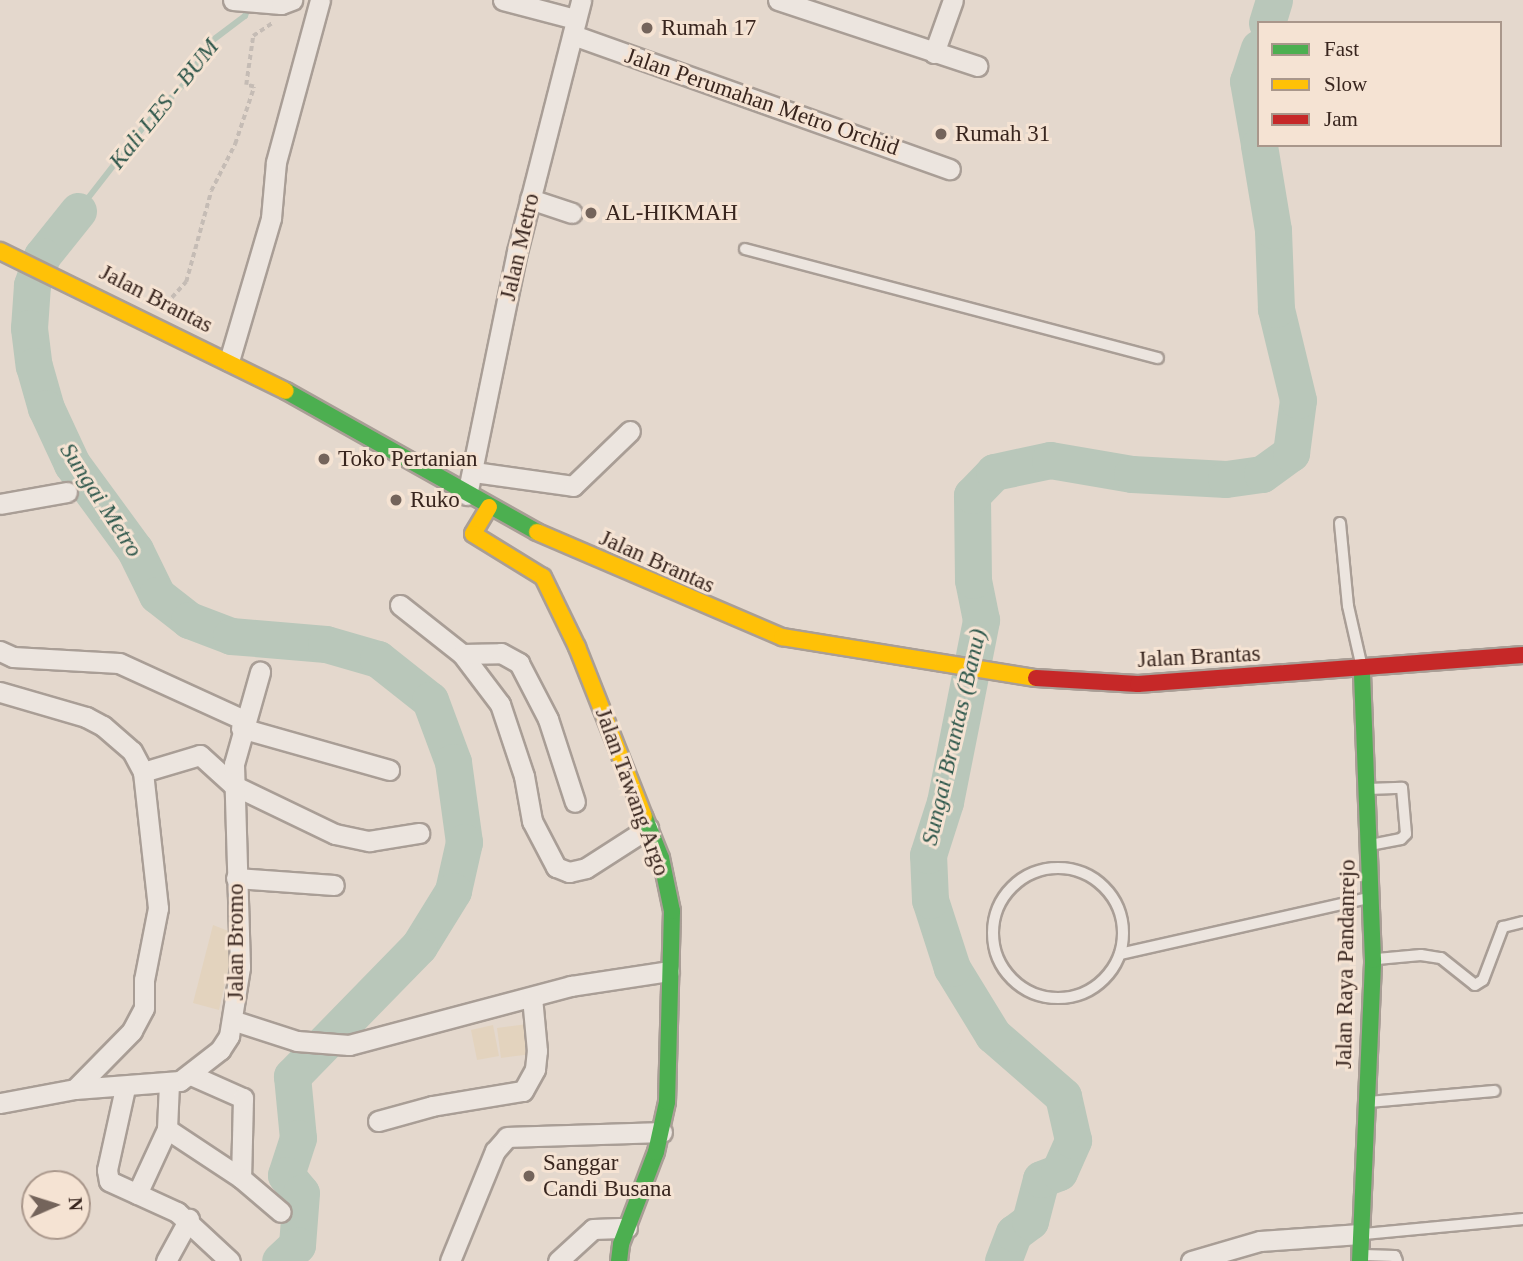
<!DOCTYPE html>
<html>
<head>
<meta charset="utf-8">
<style>
	body { margin:0 }
	#map { position:relative; width:1523px; height:1261px; overflow:hidden; background:#e4d8cd; font-family:"Times New Roman",serif }
	div>[style] { position:absolute }
	[style*='--x'] { left:calc(var(--x)*1px); top:calc(var(--y)*1px); width:calc(var(--w)*1px); rotate:calc(var(--a)*1deg) }
	.farmland>* { inset:0; background:#e3d3be }
	.stream>* { height:6px; margin:-3px; padding:0 3px; transform-origin:3px; border-radius:3px; background:#b9c7ba }
	.river>* { height:37px; margin:-18.5px; padding:0 18.5px; transform-origin:18.5px; border-radius:18.5px; background:#b9c7ba }
	.path>* { height:3.5px; margin-top:-1.75px; transform-origin:0; background:repeating-linear-gradient(90deg,#c5bcb5 0 5px,transparent 0 8.5px) }
	.roads { filter:drop-shadow(2px 0 #a99e96) drop-shadow(-2px 0 #a99e96) drop-shadow(0 2px #a99e96) drop-shadow(0 -2px #a99e96) }
	.lane>* { height:10px; margin:-5px; padding:0 5px; transform-origin:5px; border-radius:5px; background:#ece5df }
	.lane>.ring { margin:-5px; padding:0; box-sizing:content-box; background:none; border:10px solid #ece5df; border-radius:50% }
	.street>* { height:19px; margin:-9.5px; padding:0 9.5px; transform-origin:9.5px; border-radius:9.5px; background:#ece5df }
	.fast>* { height:16px; margin:-8px; padding:0 8px; transform-origin:8px; border-radius:8px; background:#4caf50 }
	.slow>* { height:16px; margin:-8px; padding:0 8px; transform-origin:8px; border-radius:8px; background:#ffc107 }
	.jam>* { height:16px; margin:-8px; padding:0 8px; transform-origin:8px; border-radius:8px; background:#c62828 }
	.dots>* { width:19px; height:19px; translate:-50% -50%; box-sizing:border-box; border:4px solid #f5e3d3; border-radius:50% }
	span { translate:-50% -50%; white-space:nowrap; text-align:center; line-height:1.15; -webkit-text-stroke:6px #f5e3d3; paint-order:stroke }
	.poi-label { font-size:23px; color:#38251e }
	.left { translate:0 -50%; text-align:left }
	.street-label { font-size:23px; color:#38251e }
	.water-label { font-size:24px; color:#2e574b; font-style:italic }
	.legend { position:absolute; left:1257px; top:21px; width:245px; height:126px; box-sizing:border-box; background:#f5e3d3; border:2px solid #a9978b; margin:0; padding:9px 12px; list-style:none; font-size:21px; color:#38251e }
	.legend li { display:flex; align-items:center; gap:14px; height:35px }
	.legend b { width:35px; border:2px solid #a9978b }
	.north { position:absolute; left:21px; top:1170px; width:70px; height:70px; box-sizing:border-box; background:#f5e3d3; border:2px solid #a9978b; border-radius:50%; rotate:87deg; font-size:19px; font-weight:700; line-height:28px; text-align:center; color:#38251e }
	.north::after { content:''; display:block; margin:auto; width:24px; height:32px; background:#74645b; clip-path:polygon(50% 0,100% 100%,50% 72%,0 100%) }
</style>
</head>
<body>
<div id="map">
	<div class="farmland">
		<i style="clip-path:polygon(213px 925px,236px 934px,219px 1010px,193px 1003px)"></i>
		<i style="clip-path:polygon(528px 1024px,532px 1054px,501px 1058px,497px 1028px)"></i>
		<i style="clip-path:polygon(493px 1025px,499px 1056px,477px 1060px,471px 1030px)"></i>
	</div>
	<div class="stream">
		<i style="--x:78;--y:211;--w:109;--a:-52.1"></i>
		<i style="--x:145;--y:125;--w:57;--a:-46.4"></i>
		<i style="--x:184;--y:84;--w:53;--a:-56.6"></i>
		<i style="--x:213;--y:40;--w:40;--a:-37"></i>
		<i style="--x:245;--y:16;--w:12;--a:-70"></i>
	</div>
	<div class="river">
		<i style="--x:1267;--y:23;--w:24;--a:-73"></i>
		<i style="--x:1259;--y:48;--w:35;--a:108"></i>
		<i style="--x:1248;--y:81;--w:64;--a:80.1"></i>
		<i style="--x:78;--y:211;--w:58;--a:128.7"></i>
		<i style="--x:42;--y:256;--w:31;--a:109"></i>
		<i style="--x:32;--y:285;--w:43;--a:94"></i>
		<i style="--x:29;--y:328;--w:38;--a:83"></i>
		<i style="--x:34;--y:366;--w:44;--a:74.1"></i>
		<i style="--x:46;--y:408;--w:62;--a:65.1"></i>
		<i style="--x:72;--y:464;--w:107;--a:53.8"></i>
		<i style="--x:135;--y:550;--w:50;--a:63.9"></i>
		<i style="--x:157;--y:595;--w:41;--a:38"></i>
		<i style="--x:189;--y:620;--w:45;--a:20.9"></i>
		<i style="--x:231;--y:636;--w:95;--a:4.8"></i>
		<i style="--x:326;--y:644;--w:54;--a:16.1"></i>
		<i style="--x:378;--y:659;--w:66;--a:38.3"></i>
		<i style="--x:430;--y:700;--w:66;--a:69.6"></i>
		<i style="--x:453;--y:762;--w:81;--a:82.2"></i>
		<i style="--x:464;--y:842;--w:50;--a:102.7"></i>
		<i style="--x:453;--y:891;--w:65;--a:121.7"></i>
		<i style="--x:419;--y:946;--w:182;--a:134.3"></i>
		<i style="--x:292;--y:1076;--w:62;--a:84.5"></i>
		<i style="--x:298;--y:1138;--w:39;--a:108"></i>
		<i style="--x:286;--y:1175;--w:23;--a:50"></i>
		<i style="--x:301;--y:1193;--w:52;--a:94.4"></i>
		<i style="--x:297;--y:1245;--w:23;--a:137"></i>
		<i style="--x:1003;--y:1261;--w:30;--a:-69"></i>
		<i style="--x:1014;--y:1233;--w:20;--a:-37"></i>
		<i style="--x:1030;--y:1221;--w:43;--a:-75.3"></i>
		<i style="--x:1041;--y:1179;--w:19;--a:-21"></i>
		<i style="--x:1059;--y:1172;--w:35;--a:-66"></i>
		<i style="--x:1073;--y:1140;--w:45;--a:-102.8"></i>
		<i style="--x:1063;--y:1096;--w:93;--a:-138.9"></i>
		<i style="--x:993;--y:1035;--w:79;--a:-121.5"></i>
		<i style="--x:952;--y:968;--w:71;--a:-107.9"></i>
		<i style="--x:930;--y:900;--w:45;--a:-92.5"></i>
		<i style="--x:928;--y:855;--w:56;--a:-72.2"></i>
		<i style="--x:945;--y:802;--w:186;--a:-78.8"></i>
		<i style="--x:981;--y:620;--w:41;--a:-101.3"></i>
		<i style="--x:973;--y:580;--w:85;--a:-90.7"></i>
		<i style="--x:972;--y:495;--w:32;--a:-46"></i>
		<i style="--x:994;--y:472;--w:57;--a:-12.1"></i>
		<i style="--x:1050;--y:460;--w:83;--a:9.7"></i>
		<i style="--x:1132;--y:474;--w:94;--a:3"></i>
		<i style="--x:1226;--y:479;--w:36;--a:-8"></i>
		<i style="--x:1262;--y:474;--w:36;--a:-36"></i>
		<i style="--x:1291;--y:453;--w:53;--a:-82.5"></i>
		<i style="--x:1298;--y:400;--w:94;--a:-103.6"></i>
		<i style="--x:1276;--y:309;--w:79;--a:-92.2"></i>
		<i style="--x:1273;--y:230;--w:86;--a:-99.4"></i>
	</div>
	<div class="path">
		<i style="--x:166;--y:304;--w:30;--a:-48"></i>
		<i style="--x:186;--y:282;--w:94;--a:-74.6"></i>
		<i style="--x:211;--y:191;--w:53;--a:-62.9"></i>
		<i style="--x:235;--y:144;--w:60;--a:-71.6"></i>
		<i style="--x:254;--y:87;--w:8;--a:-166"></i>
		<i style="--x:246;--y:85;--w:49;--a:-81.9"></i>
		<i style="--x:253;--y:36;--w:23;--a:-34"></i>
	</div>
	<div class="roads">
		<div class="lane">
			<i style="--x:745;--y:249;--w:427;--a:14.8"></i>
			<i style="--x:1340;--y:523;--w:83;--a:84.5"></i>
			<i style="--x:1348;--y:606;--w:58;--a:77.2"></i>
			<i style="--x:1368;--y:789;--w:34;--a:-2"></i>
			<i style="--x:1402;--y:788;--w:46;--a:85"></i>
			<i style="--x:1406;--y:834;--w:7;--a:135"></i>
			<i style="--x:1401;--y:839;--w:32;--a:169"></i>
			<i class="ring" style="left:993px;top:868px;width:120px;height:120px"></i>
			<i style="--x:1120;--y:954;--w:255;--a:-12.7"></i>
			<i style="--x:1377;--y:959;--w:44;--a:-5.2"></i>
			<i style="--x:1421;--y:955;--w:20;--a:9"></i>
			<i style="--x:1441;--y:958;--w:43;--a:38.5"></i>
			<i style="--x:1475;--y:985;--w:9;--a:-32"></i>
			<i style="--x:1483;--y:980;--w:57;--a:-69.3"></i>
			<i style="--x:1503;--y:927;--w:21;--a:-14"></i>
			<i style="--x:1368;--y:1102;--w:127;--a:-5"></i>
			<i style="--x:1364;--y:1234;--w:160;--a:-5.4"></i>
			<i style="--x:1364;--y:1255;--w:31;--a:2"></i>
			<i style="--x:1395;--y:1256;--w:5;--a:68"></i>
		</div>
		<div class="street">
			<i style="--x:233;--y:0;--w:48;--a:4.8"></i>
			<i style="--x:281;--y:4;--w:12;--a:-20"></i>
			<i style="--x:503;--y:0;--w:74;--a:14.8"></i>
			<i style="--x:778;--y:0;--w:210;--a:18.3"></i>
			<i style="--x:573;--y:35;--w:400;--a:19.6"></i>
			<i style="--x:934;--y:53;--w:56;--a:-70.3"></i>
			<i style="--x:530;--y:199;--w:44;--a:18.4"></i>
			<i style="--x:229;--y:361;--w:149;--a:-73.6"></i>
			<i style="--x:271;--y:218;--w:56;--a:-84.9"></i>
			<i style="--x:276;--y:162;--w:168;--a:-74.8"></i>
			<i style="--x:474;--y:472;--w:100;--a:8"></i>
			<i style="--x:573;--y:486;--w:79;--a:-44"></i>
			<i style="--x:467;--y:495;--w:248;--a:-78.4"></i>
			<i style="--x:517;--y:252;--w:260;--a:-75.7"></i>
			<i style="--x:0;--y:504;--w:68;--a:-10.2"></i>
			<i style="--x:400;--y:605;--w:79;--a:38.3"></i>
			<i style="--x:462;--y:654;--w:63;--a:52.8"></i>
			<i style="--x:500;--y:704;--w:76;--a:71.6"></i>
			<i style="--x:524;--y:776;--w:46;--a:79.9"></i>
			<i style="--x:532;--y:821;--w:52;--a:62.4"></i>
			<i style="--x:556;--y:867;--w:14;--a:21"></i>
			<i style="--x:569;--y:872;--w:17;--a:-13"></i>
			<i style="--x:586;--y:868;--w:74;--a:-32.8"></i>
			<i style="--x:0;--y:651;--w:14;--a:25"></i>
			<i style="--x:13;--y:657;--w:106;--a:3.2"></i>
			<i style="--x:119;--y:663;--w:137;--a:24.5"></i>
			<i style="--x:462;--y:654;--w:39;--a:-1"></i>
			<i style="--x:501;--y:653;--w:21;--a:29"></i>
			<i style="--x:519;--y:663;--w:63;--a:62.6"></i>
			<i style="--x:548;--y:719;--w:87;--a:72"></i>
			<i style="--x:0;--y:692;--w:90;--a:16.2"></i>
			<i style="--x:86;--y:717;--w:19;--a:28"></i>
			<i style="--x:103;--y:726;--w:38;--a:41"></i>
			<i style="--x:132;--y:751;--w:24;--a:62"></i>
			<i style="--x:143;--y:772;--w:137;--a:83.7"></i>
			<i style="--x:158;--y:908;--w:73;--a:101"></i>
			<i style="--x:144;--y:980;--w:28;--a:90"></i>
			<i style="--x:144;--y:1008;--w:26;--a:118"></i>
			<i style="--x:132;--y:1031;--w:81;--a:134.5"></i>
			<i style="--x:75;--y:1089;--w:76;--a:169.4"></i>
			<i style="--x:241;--y:728;--w:154;--a:15.8"></i>
			<i style="--x:143;--y:772;--w:59;--a:-16.6"></i>
			<i style="--x:200;--y:755;--w:45;--a:42.3"></i>
			<i style="--x:233;--y:785;--w:113;--a:25.7"></i>
			<i style="--x:335;--y:834;--w:35;--a:12"></i>
			<i style="--x:369;--y:841;--w:51;--a:-9.1"></i>
			<i style="--x:236;--y:878;--w:98;--a:4.1"></i>
			<i style="--x:235;--y:1021;--w:65;--a:17.9"></i>
			<i style="--x:297;--y:1041;--w:52;--a:4.4"></i>
			<i style="--x:349;--y:1045;--w:230;--a:-14.9"></i>
			<i style="--x:571;--y:986;--w:99;--a:-8.7"></i>
			<i style="--x:191;--y:1075;--w:57;--a:23.9"></i>
			<i style="--x:243;--y:1098;--w:80;--a:91.4"></i>
			<i style="--x:125;--y:1088;--w:84;--a:102.4"></i>
			<i style="--x:107;--y:1170;--w:11;--a:80"></i>
			<i style="--x:109;--y:1181;--w:75;--a:24.5"></i>
			<i style="--x:177;--y:1212;--w:72;--a:42.8"></i>
			<i style="--x:75;--y:1089;--w:105;--a:-4.4"></i>
			<i style="--x:180;--y:1081;--w:51;--a:-37.8"></i>
			<i style="--x:220;--y:1050;--w:17;--a:-57"></i>
			<i style="--x:229;--y:1036;--w:70;--a:-80.9"></i>
			<i style="--x:240;--y:967;--w:203;--a:-91.7"></i>
			<i style="--x:234;--y:764;--w:96;--a:-74.2"></i>
			<i style="--x:378;--y:1121;--w:56;--a:-15.5"></i>
			<i style="--x:432;--y:1106;--w:92;--a:-9.4"></i>
			<i style="--x:523;--y:1091;--w:25;--a:-61"></i>
			<i style="--x:535;--y:1069;--w:18;--a:-84"></i>
			<i style="--x:537;--y:1051;--w:54;--a:-95.3"></i>
			<i style="--x:167;--y:1129;--w:45;--a:-87.5"></i>
			<i style="--x:137;--y:1194;--w:72;--a:-65.2"></i>
			<i style="--x:167;--y:1129;--w:89;--a:33.5"></i>
			<i style="--x:241;--y:1178;--w:52;--a:40.4"></i>
			<i style="--x:166;--y:1261;--w:48;--a:-61.3"></i>
			<i style="--x:450;--y:1261;--w:119;--a:-67.8"></i>
			<i style="--x:495;--y:1151;--w:18;--a:-49"></i>
			<i style="--x:507;--y:1137;--w:155;--a:-1.8"></i>
			<i style="--x:558;--y:1261;--w:47;--a:-42.4"></i>
			<i style="--x:593;--y:1229;--w:34;--a:-2"></i>
			<i style="--x:1191;--y:1261;--w:72;--a:-16.2"></i>
			<i style="--x:1260;--y:1241;--w:100;--a:-4"></i>
		</div>
		<div class="fast">
			<i style="--x:286;--y:391;--w:288;--a:29.3"></i>
			<i style="--x:619;--y:1261;--w:17;--a:-83"></i>
			<i style="--x:621;--y:1244;--w:98;--a:-69.2"></i>
			<i style="--x:656;--y:1152;--w:51;--a:-77.6"></i>
			<i style="--x:667;--y:1102;--w:191;--a:-88.5"></i>
			<i style="--x:672;--y:911;--w:54;--a:-101.7"></i>
			<i style="--x:661;--y:858;--w:45;--a:-112"></i>
			<i style="--x:1360;--y:1261;--w:301;--a:-87.5"></i>
			<i style="--x:1373;--y:960;--w:293;--a:-92.2"></i>
		</div>
		<div class="slow">
			<i style="--x:0;--y:251;--w:318;--a:26.1"></i>
			<i style="--x:489;--y:507;--w:31;--a:121"></i>
			<i style="--x:473;--y:534;--w:82;--a:31.6"></i>
			<i style="--x:543;--y:577;--w:78;--a:64.1"></i>
			<i style="--x:577;--y:647;--w:182;--a:68.4"></i>
			<i style="--x:537;--y:532;--w:267;--a:23.2"></i>
			<i style="--x:782;--y:637;--w:257;--a:9.2"></i>
		</div>
		<div class="jam">
			<i style="--x:1036;--y:678;--w:102;--a:3.4"></i>
			<i style="--x:1138;--y:684;--w:386;--a:-4.3"></i>
		</div>
	</div>
	<div class="dots">
		<i style="left:647px;top:28px;background:#74645b"></i>
		<i style="left:941px;top:134px;background:#74645b"></i>
		<i style="left:591px;top:213px;background:#74645b"></i>
		<i style="left:324px;top:459px;background:#74645b"></i>
		<i style="left:396px;top:500px;background:#74645b"></i>
		<i style="left:529px;top:1176px;background:#74645b"></i>
	</div>
	<div class="poi-label">
		<span class="left" style="left:661px;top:28px">Rumah 17</span>
		<span class="left" style="left:955px;top:134px">Rumah 31</span>
		<span class="left" style="left:605px;top:213px">AL-HIKMAH</span>
		<span class="left" style="left:338px;top:459px">Toko Pertanian</span>
		<span class="left" style="left:410px;top:500px">Ruko</span>
		<span class="left" style="left:543px;top:1176px">Sanggar<br>Candi Busana</span>
	</div>
	<div class="street-label">
		<span style="left:762px;top:102px;rotate:19deg">Jalan Perumahan Metro Orchid</span>
		<span style="left:520px;top:247px;rotate:-77deg">Jalan Metro</span>
		<span style="left:156px;top:299px;rotate:27deg">Jalan Brantas</span>
		<span style="left:657px;top:562px;rotate:24deg">Jalan Brantas</span>
		<span style="left:1199px;top:657px;rotate:-3deg">Jalan Brantas</span>
		<span style="left:632px;top:792px;rotate:70deg">Jalan Tawang Argo</span>
		<span style="left:236px;top:942px;rotate:-90deg">Jalan Bromo</span>
		<span style="left:1346px;top:964px;rotate:-89deg">Jalan Raya Pandanrejo</span>
	</div>
	<div class="water-label">
		<span style="left:164px;top:104px;rotate:-51deg">Kali LES - BUM</span>
		<span style="left:101px;top:500px;rotate:57deg">Sungai Metro</span>
		<span style="left:954px;top:737px;rotate:-77deg">Sungai Brantas (Banu)</span>
	</div>
	<ul class="legend">
	<li><b style="height:9px;background:#4caf50"></b>Fast</li>
	<li><b style="height:9px;background:#ffc107"></b>Slow</li>
	<li><b style="height:9px;background:#c62828"></b>Jam</li>
	</ul>
	<div class="north">N</div>
</div>
</body>
</html>
